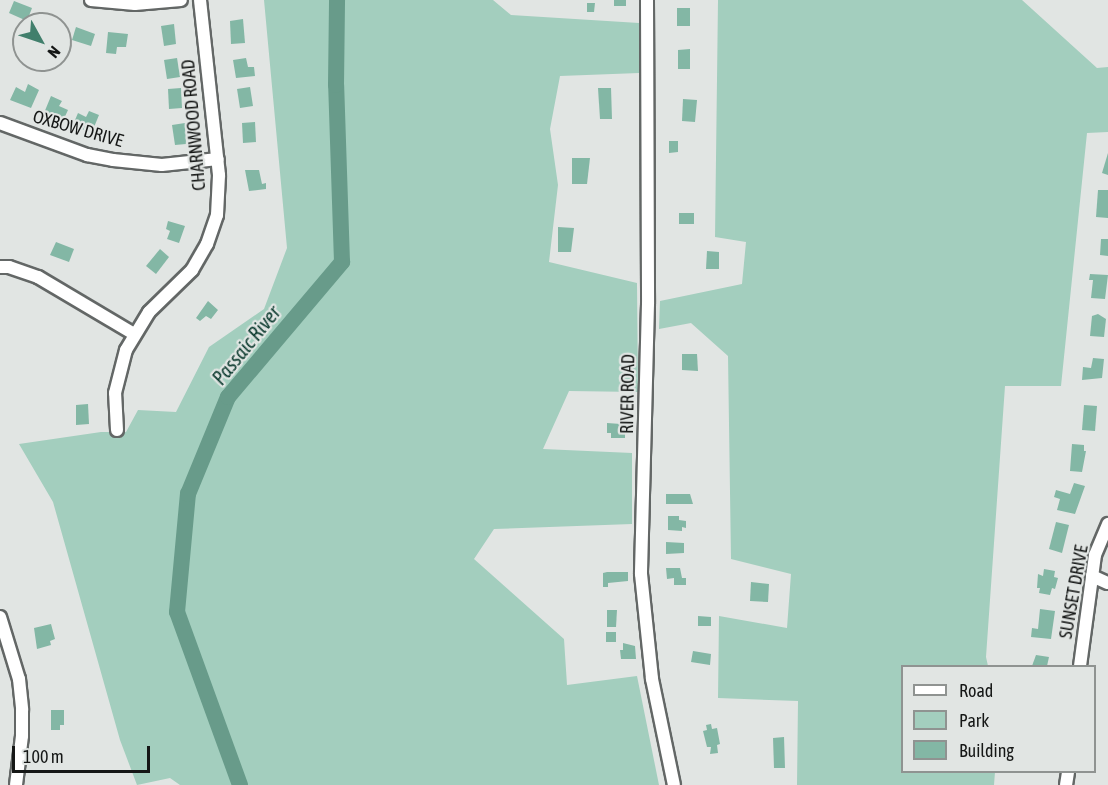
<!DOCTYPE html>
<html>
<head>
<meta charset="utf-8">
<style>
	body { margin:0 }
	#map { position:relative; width:1108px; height:785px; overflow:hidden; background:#e1e5e3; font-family:"Asap Condensed",sans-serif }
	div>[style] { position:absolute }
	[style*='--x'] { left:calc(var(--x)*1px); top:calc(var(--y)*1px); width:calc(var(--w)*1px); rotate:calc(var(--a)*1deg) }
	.green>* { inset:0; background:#a3cebe }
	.river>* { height:16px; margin:-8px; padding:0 8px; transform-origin:8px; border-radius:8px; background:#689b8a }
	.building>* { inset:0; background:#83b7a5 }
	.roads { filter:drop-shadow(2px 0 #636766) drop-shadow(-2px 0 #636766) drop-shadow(0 2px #636766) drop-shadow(0 -2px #636766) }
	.minor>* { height:12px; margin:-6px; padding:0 6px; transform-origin:6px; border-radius:6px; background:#fff }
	span { translate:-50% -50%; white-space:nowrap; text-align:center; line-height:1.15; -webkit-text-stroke:4.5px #e1e5e3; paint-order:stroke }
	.street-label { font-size:18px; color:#151716 }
	.water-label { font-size:20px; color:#0a392d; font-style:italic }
	.legend { position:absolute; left:901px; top:665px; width:195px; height:108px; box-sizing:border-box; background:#e1e5e3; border:2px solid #8f9391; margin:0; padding:8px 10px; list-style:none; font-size:18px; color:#151716 }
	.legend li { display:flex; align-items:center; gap:12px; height:30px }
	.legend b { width:30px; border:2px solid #8f9391 }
	.north { position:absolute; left:12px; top:12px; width:60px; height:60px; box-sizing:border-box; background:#e1e5e3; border:2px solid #8f9391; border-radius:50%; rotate:130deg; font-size:16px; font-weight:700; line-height:24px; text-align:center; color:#151716 }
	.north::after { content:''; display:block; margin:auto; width:21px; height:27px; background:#417f6c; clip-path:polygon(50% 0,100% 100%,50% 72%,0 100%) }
	.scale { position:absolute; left:12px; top:746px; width:138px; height:27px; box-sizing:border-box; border:3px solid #151716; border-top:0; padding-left:8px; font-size:18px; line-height:21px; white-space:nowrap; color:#151716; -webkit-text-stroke:4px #e1e5e3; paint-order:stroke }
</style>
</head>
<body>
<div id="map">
	<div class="green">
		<i style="clip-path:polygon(264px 0,493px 0,511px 15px,639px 23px,639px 73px,560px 76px,550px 129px,558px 185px,549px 262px,637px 283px,638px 392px,569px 391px,543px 449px,632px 453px,632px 524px,494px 529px,474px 559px,564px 639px,567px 685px,637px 676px,659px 785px,180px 785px,170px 778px,137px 785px,120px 740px,53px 502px,19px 444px,101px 432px,126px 432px,138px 410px,176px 412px,209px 347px,264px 309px,287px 248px)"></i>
		<i style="clip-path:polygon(718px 0,1022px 0,1097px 68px,1108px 67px,1108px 132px,1087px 133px,1061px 386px,1005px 386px,986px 657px,988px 666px,902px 666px,902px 772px,995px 772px,994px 785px,797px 785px,798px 701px,718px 698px,719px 616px,787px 628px,791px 574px,731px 559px,728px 356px,691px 323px,659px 329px,660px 301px,742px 284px,746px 242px,715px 237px)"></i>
	</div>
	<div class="river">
		<i style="--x:240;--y:785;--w:184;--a:-110"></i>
		<i style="--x:177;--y:612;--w:119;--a:-84.7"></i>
		<i style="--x:188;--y:494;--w:105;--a:-67.6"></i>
		<i style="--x:228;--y:397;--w:177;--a:-49.8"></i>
		<i style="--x:342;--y:262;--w:177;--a:-91.9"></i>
		<i style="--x:336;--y:85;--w:85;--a:-89.3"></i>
	</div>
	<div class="building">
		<i style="clip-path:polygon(614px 0,626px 0,626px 6px,614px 6px)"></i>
		<i style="clip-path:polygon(14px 1px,32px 8px,27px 21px,9px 13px)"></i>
		<i style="clip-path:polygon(587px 3px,595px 3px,594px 12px,587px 12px)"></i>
		<i style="clip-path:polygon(677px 8px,690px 8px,690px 26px,677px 26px)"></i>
		<i style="clip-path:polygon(42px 13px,60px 21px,58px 24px,37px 24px)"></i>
		<i style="clip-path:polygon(243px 19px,245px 43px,231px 44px,230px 21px)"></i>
		<i style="clip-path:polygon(174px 24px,176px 44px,164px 46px,161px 26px)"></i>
		<i style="clip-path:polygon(76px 27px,95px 34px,91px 46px,72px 40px)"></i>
		<i style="clip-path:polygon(108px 32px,128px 34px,126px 47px,117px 47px,116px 54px,106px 53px)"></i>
		<i style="clip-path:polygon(690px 49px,690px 69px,678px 69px,678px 50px)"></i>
		<i style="clip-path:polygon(177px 58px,180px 77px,167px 79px,164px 60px)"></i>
		<i style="clip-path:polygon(246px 58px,248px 67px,254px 67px,255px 76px,236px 78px,233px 60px)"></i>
		<i style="clip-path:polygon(28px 84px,39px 90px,31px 108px,10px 100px,16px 87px,25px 92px)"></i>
		<i style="clip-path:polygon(250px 87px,253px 106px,240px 108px,237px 89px)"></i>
		<i style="clip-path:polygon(181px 88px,182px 108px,169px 109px,168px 89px)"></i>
		<i style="clip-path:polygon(598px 88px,611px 88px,612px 119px,600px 119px)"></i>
		<i style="clip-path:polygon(51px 96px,62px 101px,59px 106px,68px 110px,62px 123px,44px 113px)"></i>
		<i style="clip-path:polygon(683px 99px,697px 100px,695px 122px,682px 121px)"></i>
		<i style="clip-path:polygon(89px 111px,99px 115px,92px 132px,72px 127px,78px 113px,86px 117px)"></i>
		<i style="clip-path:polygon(255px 122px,256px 142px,243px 143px,242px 123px)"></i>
		<i style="clip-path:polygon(185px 123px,186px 144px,175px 145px,172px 125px)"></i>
		<i style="clip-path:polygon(669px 141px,678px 141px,678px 152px,669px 153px)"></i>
		<i style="clip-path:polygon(1108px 153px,1108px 175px,1102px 173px)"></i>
		<i style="clip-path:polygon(572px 158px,590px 158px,587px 184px,572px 184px)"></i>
		<i style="clip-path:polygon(245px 170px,259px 170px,262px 184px,266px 183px,266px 189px,249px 191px)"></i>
		<i style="clip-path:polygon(1098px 190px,1108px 190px,1108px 218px,1096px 217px)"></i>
		<i style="clip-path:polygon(679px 213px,694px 213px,694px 224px,679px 224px)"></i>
		<i style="clip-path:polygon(168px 221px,185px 226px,179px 243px,167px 239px,170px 231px,166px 229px)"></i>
		<i style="clip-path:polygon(558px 227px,574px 228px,571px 252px,558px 252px)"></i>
		<i style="clip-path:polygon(1101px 239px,1108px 239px,1108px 256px,1100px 255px)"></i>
		<i style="clip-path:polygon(56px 242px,74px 249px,69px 262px,50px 255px)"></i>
		<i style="clip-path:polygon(160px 249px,169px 257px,156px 274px,146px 266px)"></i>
		<i style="clip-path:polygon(707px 251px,719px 252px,719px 269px,706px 269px)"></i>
		<i style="clip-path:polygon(1090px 274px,1108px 275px,1105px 299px,1091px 298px,1093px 280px,1089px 280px)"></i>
		<i style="clip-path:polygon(208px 301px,218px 310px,211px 319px,206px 316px,200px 321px,196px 318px)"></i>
		<i style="clip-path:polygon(1098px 314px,1106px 319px,1104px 337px,1090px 336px,1092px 316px)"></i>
		<i style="clip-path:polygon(682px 354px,697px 354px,698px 371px,682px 370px)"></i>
		<i style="clip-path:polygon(1093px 358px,1104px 359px,1102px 378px,1082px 380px,1083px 367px,1091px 368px)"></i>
		<i style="clip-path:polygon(88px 404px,89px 424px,76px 425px,76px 405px)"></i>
		<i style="clip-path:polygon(1084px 405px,1097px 406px,1095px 431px,1082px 430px)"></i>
		<i style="clip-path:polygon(607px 423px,621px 424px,621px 427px,625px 427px,625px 438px,611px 438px,611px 433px,607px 433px)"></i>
		<i style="clip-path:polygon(1072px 444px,1084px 445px,1084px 451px,1086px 451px,1082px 472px,1070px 471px)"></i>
		<i style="clip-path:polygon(1074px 483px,1085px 486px,1075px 514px,1057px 510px,1060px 499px,1054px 497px,1056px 490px,1070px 494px)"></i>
		<i style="clip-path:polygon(666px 494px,690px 494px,693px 504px,666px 504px)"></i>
		<i style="clip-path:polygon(668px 516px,679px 516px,679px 520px,686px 521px,686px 528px,682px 527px,682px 531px,668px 530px)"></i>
		<i style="clip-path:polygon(1056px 522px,1069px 525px,1062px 553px,1049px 549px)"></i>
		<i style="clip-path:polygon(666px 542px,684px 543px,684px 553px,666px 554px)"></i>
		<i style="clip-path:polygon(666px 568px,680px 568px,682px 578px,686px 578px,686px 585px,674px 585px,674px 578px,667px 579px)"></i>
		<i style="clip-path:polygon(1044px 569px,1055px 571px,1054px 577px,1058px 578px,1055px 589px,1052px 588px,1050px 595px,1039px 593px,1040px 588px,1037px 588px,1038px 574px,1043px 576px)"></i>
		<i style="clip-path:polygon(607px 572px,628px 572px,628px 581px,608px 583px,608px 587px,603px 587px,603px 573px)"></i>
		<i style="clip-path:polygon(751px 582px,769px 584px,768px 602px,750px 601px)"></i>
		<i style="clip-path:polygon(1040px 609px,1055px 611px,1051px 639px,1031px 637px,1032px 628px,1038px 629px)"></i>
		<i style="clip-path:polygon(607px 610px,617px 610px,616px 627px,607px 627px)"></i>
		<i style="clip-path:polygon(698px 616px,711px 617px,711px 626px,698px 626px)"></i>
		<i style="clip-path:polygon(51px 624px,55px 639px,50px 641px,51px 645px,37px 649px,34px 628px)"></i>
		<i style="clip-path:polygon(606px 632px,616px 632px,616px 642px,606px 642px)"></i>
		<i style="clip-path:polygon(623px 643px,635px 646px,636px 659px,621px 659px,620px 650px,623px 650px)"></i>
		<i style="clip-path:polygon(693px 651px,711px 654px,710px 665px,691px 662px)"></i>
		<i style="clip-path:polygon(1036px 655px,1049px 657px,1047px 666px,1032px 666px)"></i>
		<i style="clip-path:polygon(51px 710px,64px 710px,64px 725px,60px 725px,60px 730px,51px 730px)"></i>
		<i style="clip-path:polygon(711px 724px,712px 729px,717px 728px,720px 744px,717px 745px,718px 753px,710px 754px,711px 747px,707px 747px,703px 731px,707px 730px,706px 725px)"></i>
		<i style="clip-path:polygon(784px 737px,785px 768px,774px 768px,773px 738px)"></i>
	</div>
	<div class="roads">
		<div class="minor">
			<i style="--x:91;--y:0;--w:44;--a:5.2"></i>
			<i style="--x:135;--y:4;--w:46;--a:-5"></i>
			<i style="--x:647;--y:0;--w:304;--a:89.8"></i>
			<i style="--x:648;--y:304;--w:270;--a:91.5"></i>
			<i style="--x:641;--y:574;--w:106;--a:84"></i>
			<i style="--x:652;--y:679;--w:108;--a:78.3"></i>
			<i style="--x:0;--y:123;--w:93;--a:20.2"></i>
			<i style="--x:87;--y:155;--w:26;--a:11"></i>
			<i style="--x:113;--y:160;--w:49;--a:5.8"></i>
			<i style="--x:162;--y:165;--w:56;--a:-6.1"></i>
			<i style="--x:0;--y:267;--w:9;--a:0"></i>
			<i style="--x:9;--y:267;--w:31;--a:19"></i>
			<i style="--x:38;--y:277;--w:112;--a:30.7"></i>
			<i style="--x:117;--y:430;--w:37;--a:-93"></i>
			<i style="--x:115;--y:393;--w:44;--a:-75.7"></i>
			<i style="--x:126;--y:350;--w:44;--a:-58.8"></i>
			<i style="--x:149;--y:312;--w:60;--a:-44.3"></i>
			<i style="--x:192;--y:270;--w:30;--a:-60"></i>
			<i style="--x:207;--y:244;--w:31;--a:-71"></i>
			<i style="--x:217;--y:215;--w:40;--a:-87.1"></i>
			<i style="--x:219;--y:175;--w:176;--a:-96.2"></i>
			<i style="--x:1092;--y:576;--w:17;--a:24"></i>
			<i style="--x:0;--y:617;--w:65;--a:73"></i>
			<i style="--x:19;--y:679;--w:31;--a:84"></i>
			<i style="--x:22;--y:710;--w:26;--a:90"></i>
			<i style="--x:22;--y:736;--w:49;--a:97"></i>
			<i style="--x:1080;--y:666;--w:112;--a:-82.3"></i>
			<i style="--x:1095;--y:555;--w:34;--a:-67"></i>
			<i style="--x:1066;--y:785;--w:13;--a:-81"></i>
		</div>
	</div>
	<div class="street-label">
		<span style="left:194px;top:125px;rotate:-95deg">CHARNWOOD ROAD</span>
		<span style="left:78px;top:129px;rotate:16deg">OXBOW DRIVE</span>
		<span style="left:628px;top:394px;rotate:-89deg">RIVER ROAD</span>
		<span style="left:1074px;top:592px;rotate:-80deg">SUNSET DRIVE</span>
	</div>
	<div class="water-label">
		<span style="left:246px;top:345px;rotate:-51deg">Passaic River</span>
	</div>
	<ul class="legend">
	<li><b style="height:8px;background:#fff"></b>Road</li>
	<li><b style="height:16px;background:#a3cebe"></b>Park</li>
	<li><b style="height:16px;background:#83b7a5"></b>Building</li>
	</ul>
	<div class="north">N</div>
	<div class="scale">100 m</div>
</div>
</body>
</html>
